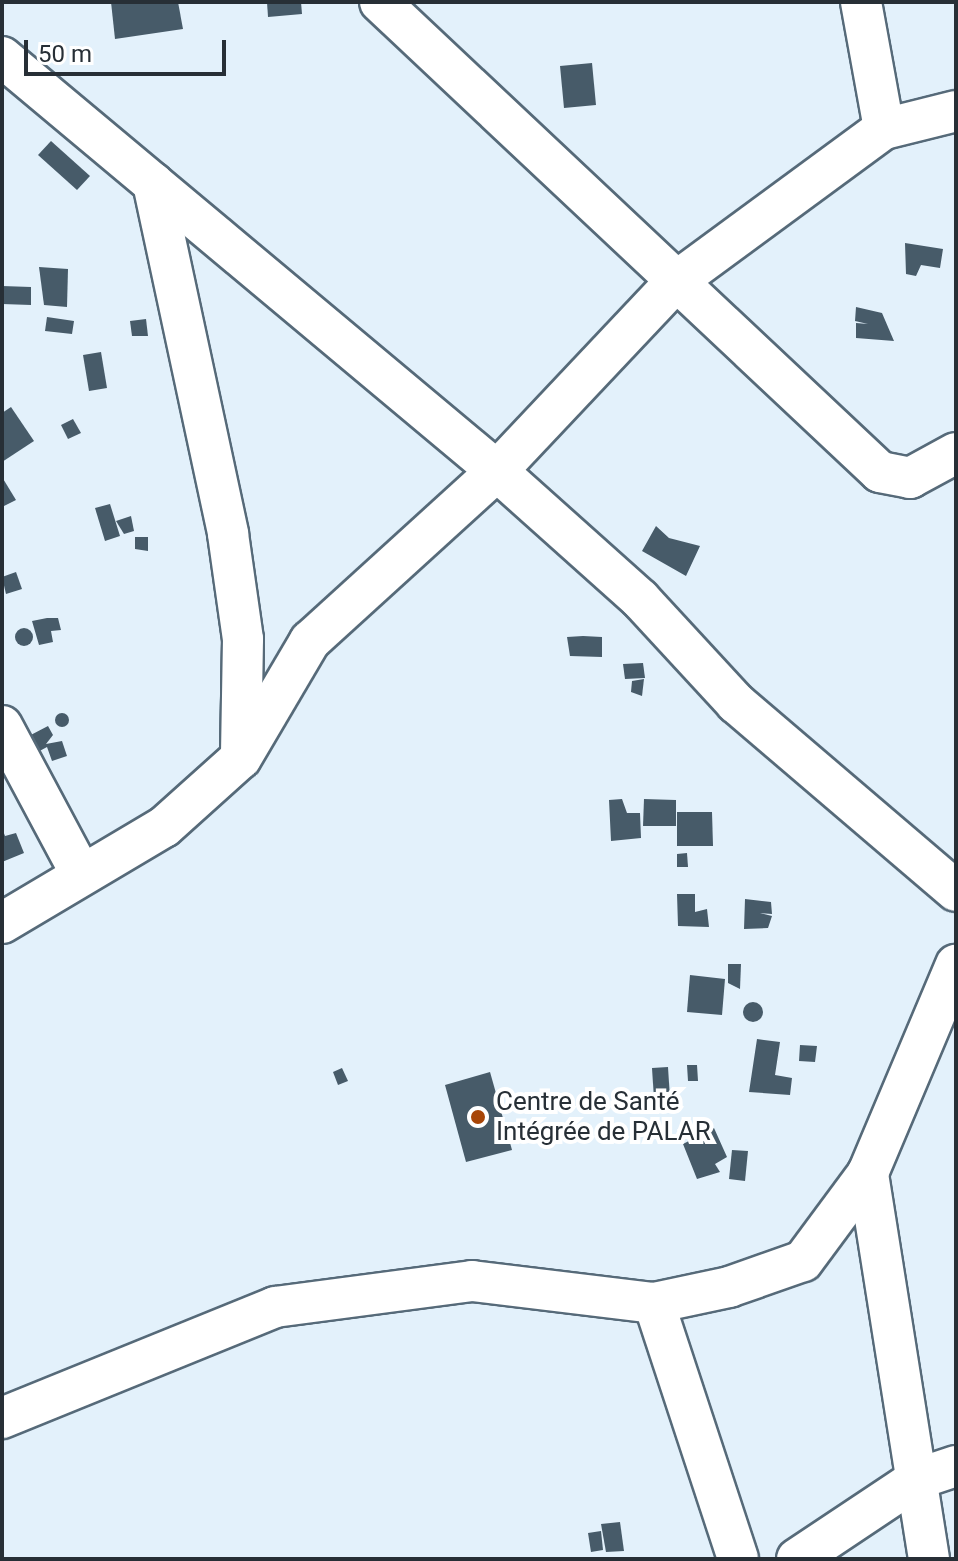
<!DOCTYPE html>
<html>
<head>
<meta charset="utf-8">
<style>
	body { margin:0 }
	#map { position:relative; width:958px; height:1561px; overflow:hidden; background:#e3f1fb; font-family:Roboto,sans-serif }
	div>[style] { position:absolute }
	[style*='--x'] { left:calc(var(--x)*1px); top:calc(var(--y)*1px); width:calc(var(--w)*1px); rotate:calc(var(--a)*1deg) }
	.building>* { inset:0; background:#475b69 }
	.round { border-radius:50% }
	.roads { filter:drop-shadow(2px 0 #566a79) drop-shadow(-2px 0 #566a79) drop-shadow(0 2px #566a79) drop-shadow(0 -2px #566a79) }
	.minor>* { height:40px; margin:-20px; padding:0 20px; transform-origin:20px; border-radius:20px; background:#fff }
	.dots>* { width:22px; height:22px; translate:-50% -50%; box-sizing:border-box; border:4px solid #fff; border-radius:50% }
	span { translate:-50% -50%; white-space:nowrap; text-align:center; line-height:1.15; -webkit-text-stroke:8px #fff; paint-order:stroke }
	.poi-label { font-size:26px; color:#272f36 }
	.left { translate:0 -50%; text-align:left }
	.frame { position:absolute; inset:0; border:4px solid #272f36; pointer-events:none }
	.scale { position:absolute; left:24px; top:40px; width:202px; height:36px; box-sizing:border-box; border:4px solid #272f36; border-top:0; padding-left:10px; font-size:24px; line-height:28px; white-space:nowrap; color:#272f36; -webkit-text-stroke:6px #fff; paint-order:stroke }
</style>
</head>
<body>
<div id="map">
	<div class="building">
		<i style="clip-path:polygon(111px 2px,178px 2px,183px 29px,115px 39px)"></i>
		<i style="clip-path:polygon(267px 2px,301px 2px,302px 14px,268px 17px)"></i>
		<i style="clip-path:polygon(592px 63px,596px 105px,564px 108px,560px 66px)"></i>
		<i style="clip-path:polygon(51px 141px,90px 176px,77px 190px,38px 155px)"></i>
		<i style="clip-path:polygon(905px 243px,943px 249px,940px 268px,921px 265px,916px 276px,906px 274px)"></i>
		<i style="clip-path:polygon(39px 267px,68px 269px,67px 307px,44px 305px)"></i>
		<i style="clip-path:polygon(2px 286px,31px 287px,31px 305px,2px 304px)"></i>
		<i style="clip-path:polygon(856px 307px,882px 313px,894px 341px,856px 338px,856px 323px,868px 324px,855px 321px)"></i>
		<i style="clip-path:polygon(47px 317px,74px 321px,72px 334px,45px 331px)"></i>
		<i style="clip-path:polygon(146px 319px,148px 336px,132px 336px,130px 321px)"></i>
		<i style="clip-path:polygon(101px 352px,107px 388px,89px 391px,83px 355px)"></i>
		<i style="clip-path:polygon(11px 407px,34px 441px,2px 462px,2px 413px)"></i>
		<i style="clip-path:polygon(73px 419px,81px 433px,68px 439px,61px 425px)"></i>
		<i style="clip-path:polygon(2px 477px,16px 500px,2px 507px)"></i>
		<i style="clip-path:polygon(110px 504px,120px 536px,105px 541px,95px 508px)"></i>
		<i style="clip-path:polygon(131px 516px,134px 531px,124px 534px,116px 521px)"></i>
		<i style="clip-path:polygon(656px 526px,669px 538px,700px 546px,686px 576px,642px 551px)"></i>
		<i style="clip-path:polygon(135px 537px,148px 537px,148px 551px,135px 549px)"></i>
		<i style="clip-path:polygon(16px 572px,22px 589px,6px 594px,2px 577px)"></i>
		<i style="clip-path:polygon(47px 618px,58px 618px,61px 630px,51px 631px,53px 642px,39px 645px,32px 621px)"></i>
		<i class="round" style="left:15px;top:628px;width:18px;height:18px"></i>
		<i style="clip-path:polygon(583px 636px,602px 637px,602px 657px,570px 656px,567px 637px)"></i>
		<i style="clip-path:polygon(643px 663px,645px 678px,625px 679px,623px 664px)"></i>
		<i style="clip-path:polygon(644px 679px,642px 696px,631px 692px,632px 681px)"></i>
		<i class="round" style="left:55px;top:713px;width:14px;height:14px"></i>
		<i style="clip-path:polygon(48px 726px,53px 735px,46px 744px,62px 741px,67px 756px,52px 761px,47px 747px,34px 754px,25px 738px)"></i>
		<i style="clip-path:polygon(622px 799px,627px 813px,640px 813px,641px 838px,611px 841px,609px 800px)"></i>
		<i style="clip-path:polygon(644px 799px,676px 800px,676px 826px,643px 826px)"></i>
		<i style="clip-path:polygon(677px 812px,712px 812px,713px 846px,677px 846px)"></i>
		<i style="clip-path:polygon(2px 828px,5px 836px,16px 833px,24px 853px,2px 862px)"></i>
		<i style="clip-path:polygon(687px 853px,688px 867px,677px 867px,677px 854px)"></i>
		<i style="clip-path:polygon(677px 894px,695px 894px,695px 912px,707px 909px,709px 927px,678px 926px)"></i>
		<i style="clip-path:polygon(745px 899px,771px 902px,772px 914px,760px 913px,772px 916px,768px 928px,744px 929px)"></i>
		<i style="clip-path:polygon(728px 964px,741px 964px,740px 989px,728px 983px)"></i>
		<i style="clip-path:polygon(690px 975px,725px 979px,722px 1015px,687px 1012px)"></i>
		<i class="round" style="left:743px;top:1002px;width:20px;height:20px"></i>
		<i style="clip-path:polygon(757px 1039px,780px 1042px,775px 1075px,792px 1078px,790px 1095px,749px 1092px)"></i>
		<i style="clip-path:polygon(800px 1045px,817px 1046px,815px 1062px,799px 1061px)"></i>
		<i style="clip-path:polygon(687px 1065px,697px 1065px,698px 1081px,688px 1081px)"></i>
		<i style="clip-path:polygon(668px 1067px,670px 1098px,654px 1099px,652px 1068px)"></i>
		<i style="clip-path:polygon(342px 1068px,348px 1081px,338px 1085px,333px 1072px)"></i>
		<i style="clip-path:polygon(490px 1072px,512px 1150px,466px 1162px,445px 1085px)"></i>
		<i style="clip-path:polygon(714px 1128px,727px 1157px,715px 1164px,720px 1172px,697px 1179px,683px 1144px)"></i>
		<i style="clip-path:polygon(732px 1150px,748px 1151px,745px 1181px,729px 1179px)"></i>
		<i style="clip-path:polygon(620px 1522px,624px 1551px,606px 1552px,601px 1524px)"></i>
		<i style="clip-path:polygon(601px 1531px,603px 1550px,591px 1552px,588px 1533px)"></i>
	</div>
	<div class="roads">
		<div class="minor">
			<i style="--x:380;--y:2;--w:686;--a:43.23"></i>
			<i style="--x:880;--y:472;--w:31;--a:11"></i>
			<i style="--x:910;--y:478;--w:52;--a:-28.5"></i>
			<i style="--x:861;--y:2;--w:129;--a:79.7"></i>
			<i style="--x:2;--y:57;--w:645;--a:39.91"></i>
			<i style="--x:497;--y:471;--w:192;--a:41.8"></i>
			<i style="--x:640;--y:599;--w:142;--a:47.3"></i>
			<i style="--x:736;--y:703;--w:289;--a:40.5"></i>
			<i style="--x:153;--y:183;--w:359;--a:77.9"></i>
			<i style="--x:228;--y:534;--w:106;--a:81.9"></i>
			<i style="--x:243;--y:639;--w:115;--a:91"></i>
			<i style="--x:2;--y:726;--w:168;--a:61.9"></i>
			<i style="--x:2;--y:923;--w:188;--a:-30.7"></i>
			<i style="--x:164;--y:827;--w:103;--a:-41.9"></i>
			<i style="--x:241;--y:758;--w:136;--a:-59.5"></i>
			<i style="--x:310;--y:641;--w:253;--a:-42.3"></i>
			<i style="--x:497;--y:471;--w:258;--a:-46.7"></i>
			<i style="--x:674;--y:283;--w:260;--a:-36.3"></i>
			<i style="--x:884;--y:129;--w:74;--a:-14"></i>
			<i style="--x:654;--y:1303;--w:269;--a:71.8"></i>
			<i style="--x:2;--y:1418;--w:295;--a:-22.1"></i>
			<i style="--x:275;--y:1307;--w:199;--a:-7.5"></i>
			<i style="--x:472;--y:1281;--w:183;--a:6.9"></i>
			<i style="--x:654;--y:1303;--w:77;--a:-12"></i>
			<i style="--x:729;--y:1287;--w:78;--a:-19.4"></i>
			<i style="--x:803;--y:1261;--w:109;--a:-53.5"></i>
			<i style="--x:797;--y:1559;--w:144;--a:-33.7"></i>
			<i style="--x:917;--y:1479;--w:41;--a:-18.4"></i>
			<i style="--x:929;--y:1559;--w:391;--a:-99"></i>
			<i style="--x:868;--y:1173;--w:226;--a:-67.1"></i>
		</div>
	</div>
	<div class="dots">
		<i style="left:478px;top:1117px;background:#a74507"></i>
	</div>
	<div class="poi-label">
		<span class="left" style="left:496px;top:1117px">Centre de Santé<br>Intégrée de PALAR</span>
	</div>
	<div class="frame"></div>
	<div class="scale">50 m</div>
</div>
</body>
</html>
